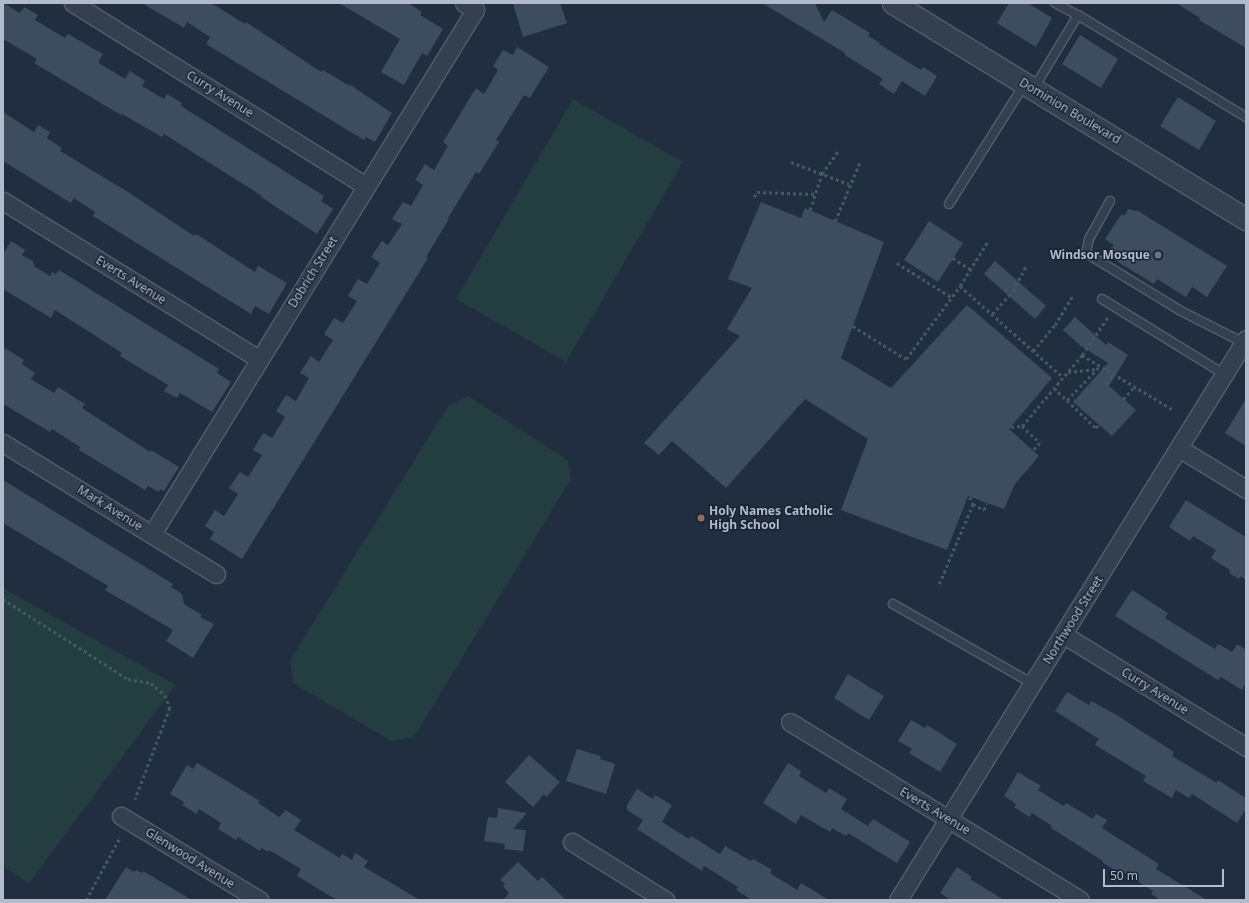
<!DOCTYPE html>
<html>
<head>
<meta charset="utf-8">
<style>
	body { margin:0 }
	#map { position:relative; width:1249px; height:903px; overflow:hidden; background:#212e3f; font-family:"Noto Sans",sans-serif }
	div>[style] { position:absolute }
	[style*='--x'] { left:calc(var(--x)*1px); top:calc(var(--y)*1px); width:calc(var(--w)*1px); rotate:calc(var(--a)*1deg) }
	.green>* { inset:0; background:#233d40 }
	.building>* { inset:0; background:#3d4c5f }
	.path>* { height:2.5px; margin-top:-1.25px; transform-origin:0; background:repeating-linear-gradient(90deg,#415a5d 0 3px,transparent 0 6px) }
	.roads { filter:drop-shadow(1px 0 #535e6d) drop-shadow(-1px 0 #535e6d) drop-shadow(0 1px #535e6d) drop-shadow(0 -1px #535e6d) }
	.service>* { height:8px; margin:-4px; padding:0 4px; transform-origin:4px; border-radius:4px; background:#35404f }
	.minor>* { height:17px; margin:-8.5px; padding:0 8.5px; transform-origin:8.5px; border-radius:8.5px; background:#35404f }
	.tertiary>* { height:21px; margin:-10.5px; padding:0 10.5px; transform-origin:10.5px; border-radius:10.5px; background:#35404f }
	.dots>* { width:11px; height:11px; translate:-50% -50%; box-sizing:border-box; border:2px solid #1a2534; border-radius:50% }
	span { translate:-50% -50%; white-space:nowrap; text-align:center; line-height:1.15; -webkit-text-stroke:3px #1a2534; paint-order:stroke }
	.street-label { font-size:12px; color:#b1bbca }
	.poi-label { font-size:12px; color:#b1bbca; font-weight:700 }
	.right { translate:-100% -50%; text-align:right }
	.left { translate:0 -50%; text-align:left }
	.frame { position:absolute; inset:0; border:4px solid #b1bbca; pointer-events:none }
	.scale { position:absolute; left:1103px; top:869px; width:121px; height:18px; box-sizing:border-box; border:2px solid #b1bbca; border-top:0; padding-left:5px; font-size:12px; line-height:14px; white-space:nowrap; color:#b1bbca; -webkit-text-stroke:3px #1a2534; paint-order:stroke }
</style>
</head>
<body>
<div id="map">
	<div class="green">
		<i style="clip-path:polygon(573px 99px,683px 162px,566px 362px,456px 299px)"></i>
		<i style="clip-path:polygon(468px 396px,568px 460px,571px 479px,414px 737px,391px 741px,293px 683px,290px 660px,448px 406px)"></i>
		<i style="clip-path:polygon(3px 588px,176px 685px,29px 883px,3px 867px)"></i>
	</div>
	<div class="building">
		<i style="clip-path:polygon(3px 3px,20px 13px,24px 7px,38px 15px,35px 20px,65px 38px,68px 34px,103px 54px,98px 62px,102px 65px,125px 79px,130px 71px,145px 81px,142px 86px,164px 99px,167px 94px,182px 103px,181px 106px,324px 196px,321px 201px,333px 209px,317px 234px,261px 197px,262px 196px,164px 134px,162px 137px,122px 114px,121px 115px,34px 63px,37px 59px,3px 39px)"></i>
		<i style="clip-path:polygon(142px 3px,211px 3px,245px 24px,246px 22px,321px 72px,323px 70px,348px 85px,349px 84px,392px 113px,375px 142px,366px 137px,364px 140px,206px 44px,210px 37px,187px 22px,184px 28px)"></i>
		<i style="clip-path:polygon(339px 3px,408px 3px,422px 12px,420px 15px,443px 29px,427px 56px,422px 53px,404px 85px,381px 72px,400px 39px)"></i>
		<i style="clip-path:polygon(513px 3px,560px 3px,567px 23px,523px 37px)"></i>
		<i style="clip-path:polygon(762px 3px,815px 3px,824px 22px,832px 10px,870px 33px,868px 36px,880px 43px,879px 44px,921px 70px,923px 67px,937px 76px,925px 96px,902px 81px,894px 94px,879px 84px,883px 79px,845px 55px,845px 53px)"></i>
		<i style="clip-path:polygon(1009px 3px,1028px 3px,1052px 18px,1036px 47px,997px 23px)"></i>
		<i style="clip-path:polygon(1176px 3px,1246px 3px,1246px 48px,1199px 20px,1200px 18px)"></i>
		<i style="clip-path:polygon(1080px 35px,1118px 59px,1101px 88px,1062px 64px)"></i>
		<i style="clip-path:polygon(517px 47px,549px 67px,530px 98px,524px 95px,496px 140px,499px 142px,479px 174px,476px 172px,448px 218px,449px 219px,426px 257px,428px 258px,242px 559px,210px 539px,214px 532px,205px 526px,215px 510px,224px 516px,238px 494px,229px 488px,240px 472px,248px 477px,262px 455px,253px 450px,263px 433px,272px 438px,285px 417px,276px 411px,286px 395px,296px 401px,309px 378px,300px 373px,311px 356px,319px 362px,333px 340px,324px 334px,334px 318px,343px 323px,357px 301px,348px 296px,358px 279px,367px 284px,380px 263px,371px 257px,382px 241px,388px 245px,402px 224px,392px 219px,403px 202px,411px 206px,423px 185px,415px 180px,425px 164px,434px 170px,448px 146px,443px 142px,476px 88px,484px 94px,498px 70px,493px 66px,503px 50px,513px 55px)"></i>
		<i style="clip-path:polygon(1178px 97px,1216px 121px,1199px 150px,1160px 126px)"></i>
		<i style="clip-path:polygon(3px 112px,34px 132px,38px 125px,50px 132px,47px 138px,62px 148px,60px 151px,128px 192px,194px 236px,196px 234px,255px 272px,258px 266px,287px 283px,269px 314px,255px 306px,251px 314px,93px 216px,95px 212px,74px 198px,71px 203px,3px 161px)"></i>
		<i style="clip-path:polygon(761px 202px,801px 218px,805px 208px,884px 242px,841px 358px,891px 388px,967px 305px,1052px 378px,1009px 429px,1039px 456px,1015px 484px,1004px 509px,968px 496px,947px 550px,841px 510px,868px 439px,805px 399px,726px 488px,672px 441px,659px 455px,644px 443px,740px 336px,727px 329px,752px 288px,728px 279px)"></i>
		<i style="clip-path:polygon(1128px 209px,1138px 211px,1227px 266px,1207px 297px,1192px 287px,1186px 297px,1157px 279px,1154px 284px,1105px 254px,1114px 245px,1105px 239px,1121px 215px,1125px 215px)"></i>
		<i style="clip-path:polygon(929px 221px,963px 243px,938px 282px,904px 260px)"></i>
		<i style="clip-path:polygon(11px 241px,25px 250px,22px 255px,33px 261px,34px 266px,50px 276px,52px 272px,56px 274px,59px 270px,219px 369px,217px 373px,231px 382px,212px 412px,180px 393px,177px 398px,164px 391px,168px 385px,120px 356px,122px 353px,55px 310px,51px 318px,3px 289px,3px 254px)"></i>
		<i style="clip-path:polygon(995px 261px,1046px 306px,1035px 319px,984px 274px)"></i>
		<i style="clip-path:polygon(1075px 317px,1106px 345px,1108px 342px,1128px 355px,1109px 386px,1136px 410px,1112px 436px,1073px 402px,1108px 363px,1081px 346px,1063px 330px)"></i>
		<i style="clip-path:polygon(3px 347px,24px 360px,22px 364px,35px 373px,31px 379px,54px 393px,58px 387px,85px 404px,82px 408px,150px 452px,151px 450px,179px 467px,164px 491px,160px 489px,159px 492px,148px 486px,145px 490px,79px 450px,80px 447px,52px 429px,50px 432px,3px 404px)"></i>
		<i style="clip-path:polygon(1246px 399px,1246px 446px,1225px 433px)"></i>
		<i style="clip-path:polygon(3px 480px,173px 584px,171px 587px,182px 594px,184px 604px,202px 615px,200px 617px,214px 624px,193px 658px,166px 641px,173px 630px,105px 590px,108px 586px,3px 523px)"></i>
		<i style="clip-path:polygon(1186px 500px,1246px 537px,1246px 580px,1241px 576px,1239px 579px,1229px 573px,1230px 570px,1211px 558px,1216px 550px,1193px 536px,1190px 541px,1169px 527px)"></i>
		<i style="clip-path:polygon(1132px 590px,1168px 613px,1165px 618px,1215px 649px,1218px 644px,1232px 652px,1237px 644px,1246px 650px,1246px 682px,1242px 690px,1221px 677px,1218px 680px,1115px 616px)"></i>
		<i style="clip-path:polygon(848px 674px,884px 696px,869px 720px,834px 698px)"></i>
		<i style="clip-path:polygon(1067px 692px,1089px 705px,1091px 701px,1115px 714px,1174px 752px,1172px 756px,1217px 783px,1218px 780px,1246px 798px,1246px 809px,1237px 823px,1192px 794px,1189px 798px,1176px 790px,1172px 798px,1143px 781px,1146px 776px,1095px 745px,1099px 739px,1055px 711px)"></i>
		<i style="clip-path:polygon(911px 720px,925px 728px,927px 725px,957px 744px,940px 772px,909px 753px,912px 749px,898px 741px)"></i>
		<i style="clip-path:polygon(577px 749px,601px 756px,600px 759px,615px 764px,606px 794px,566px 781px)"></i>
		<i style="clip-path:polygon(529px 755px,560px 782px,546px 797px,544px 794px,533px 807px,505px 782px)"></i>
		<i style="clip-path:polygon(197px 763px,260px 801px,258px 803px,279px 817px,286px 810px,301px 820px,294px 830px,340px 858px,342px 854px,352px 860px,355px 853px,368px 861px,364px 867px,420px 900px,337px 900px,297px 876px,301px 869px,269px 850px,268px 852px,261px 848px,260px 851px,238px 837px,236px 840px,218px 829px,221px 823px,199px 809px,197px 814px,182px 805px,184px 802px,170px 794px,187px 765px,193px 769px)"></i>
		<i style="clip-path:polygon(788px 763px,801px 771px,799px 776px,826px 793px,829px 788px,847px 799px,841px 809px,868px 826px,873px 819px,910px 842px,897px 863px,848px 833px,846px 836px,832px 828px,830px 832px,801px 815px,796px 824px,763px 803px)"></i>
		<i style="clip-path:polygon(1018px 772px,1041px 786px,1038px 790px,1064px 806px,1066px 803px,1093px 819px,1096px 814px,1107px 820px,1102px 828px,1159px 864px,1156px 869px,1207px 900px,1160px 900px,1151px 894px,1153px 891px,1118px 869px,1117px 872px,1102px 862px,1103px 861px,1051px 828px,1052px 826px,1032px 813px,1029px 817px,1014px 807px,1016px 804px,1004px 796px)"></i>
		<i style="clip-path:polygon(637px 789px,653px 799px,655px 795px,672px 805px,662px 822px,689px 839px,691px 836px,720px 854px,725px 846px,751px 861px,753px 859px,772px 870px,770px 873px,797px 890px,801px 883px,829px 900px,752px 900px,736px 890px,738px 887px,704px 866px,702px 871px,637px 829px,643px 820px,627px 810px,627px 805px)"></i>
		<i style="clip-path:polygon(498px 808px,527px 813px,513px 829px,526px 830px,523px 851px,504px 849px,505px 844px,484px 841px,488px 817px,497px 818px)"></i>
		<i style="clip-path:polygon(518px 862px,538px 881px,542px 877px,566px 900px,503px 900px,509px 893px,503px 886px,505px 884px,500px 880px)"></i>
		<i style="clip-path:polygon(126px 867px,134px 872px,136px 870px,142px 873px,143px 871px,192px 900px,105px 900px)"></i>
		<i style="clip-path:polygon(957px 867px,972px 877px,970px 879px,1004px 900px,951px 900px,940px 893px)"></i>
	</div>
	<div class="path">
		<i style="--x:791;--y:162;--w:62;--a:20.8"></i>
		<i style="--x:754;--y:197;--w:6;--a:-59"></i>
		<i style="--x:757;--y:192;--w:58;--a:2"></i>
		<i style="--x:810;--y:210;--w:38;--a:-72"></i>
		<i style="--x:822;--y:174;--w:28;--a:-55"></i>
		<i style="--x:835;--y:221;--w:64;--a:-67"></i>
		<i style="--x:953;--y:258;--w:20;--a:33"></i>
		<i style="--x:897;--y:263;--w:64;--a:32.2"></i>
		<i style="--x:960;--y:286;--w:137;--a:41.5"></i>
		<i style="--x:992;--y:314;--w:31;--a:-48"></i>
		<i style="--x:1013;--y:291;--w:29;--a:-63"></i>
		<i style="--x:853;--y:326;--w:62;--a:31.9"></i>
		<i style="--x:906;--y:359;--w:91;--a:-53.5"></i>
		<i style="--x:960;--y:286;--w:53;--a:-58.1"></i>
		<i style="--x:1033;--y:351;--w:34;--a:-50"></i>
		<i style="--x:1055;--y:325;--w:33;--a:-59"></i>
		<i style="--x:1082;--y:355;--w:107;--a:30.9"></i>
		<i style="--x:1068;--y:372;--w:29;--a:-6"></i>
		<i style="--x:1106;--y:384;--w:13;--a:-51"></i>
		<i style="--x:1054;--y:388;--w:58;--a:43.6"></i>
		<i style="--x:1096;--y:428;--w:5;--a:-53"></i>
		<i style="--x:1123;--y:399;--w:18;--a:-47"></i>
		<i style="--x:1067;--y:400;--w:47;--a:-45.9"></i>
		<i style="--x:1022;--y:426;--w:93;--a:-49.8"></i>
		<i style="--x:1082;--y:355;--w:46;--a:-55.6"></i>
		<i style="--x:1011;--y:427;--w:11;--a:-5"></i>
		<i style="--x:1022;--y:426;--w:25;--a:43"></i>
		<i style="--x:1040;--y:443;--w:11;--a:131"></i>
		<i style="--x:970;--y:497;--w:8;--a:67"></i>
		<i style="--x:973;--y:504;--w:13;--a:29"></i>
		<i style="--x:984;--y:510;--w:7;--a:-74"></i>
		<i style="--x:939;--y:584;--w:87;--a:-67"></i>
		<i style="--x:3;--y:599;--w:148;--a:32.6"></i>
		<i style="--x:128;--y:679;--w:23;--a:10"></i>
		<i style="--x:151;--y:683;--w:18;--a:41"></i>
		<i style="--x:165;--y:695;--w:14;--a:69"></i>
		<i style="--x:170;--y:708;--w:98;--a:110.8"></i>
		<i style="--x:86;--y:900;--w:72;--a:-61.6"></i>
	</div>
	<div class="roads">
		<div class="service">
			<i style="--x:1055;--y:3;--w:26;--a:28"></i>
			<i style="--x:1034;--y:88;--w:85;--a:-58.9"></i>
			<i style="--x:1078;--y:15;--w:197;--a:31.3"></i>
			<i style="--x:1110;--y:201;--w:43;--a:118.9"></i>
			<i style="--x:1089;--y:239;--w:14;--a:102"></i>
			<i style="--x:1086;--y:253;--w:111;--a:31.4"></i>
			<i style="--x:1181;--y:311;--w:71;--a:26.9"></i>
			<i style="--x:949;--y:204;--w:141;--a:-57.8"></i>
			<i style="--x:1102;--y:299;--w:143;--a:31.6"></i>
			<i style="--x:893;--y:604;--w:161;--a:29.7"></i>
		</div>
		<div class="minor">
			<i style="--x:73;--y:3;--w:345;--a:32"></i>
			<i style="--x:3;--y:201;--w:301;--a:31.7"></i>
			<i style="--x:3;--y:443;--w:250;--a:31.6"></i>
			<i style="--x:1179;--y:448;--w:79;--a:31.5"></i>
			<i style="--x:152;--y:534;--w:616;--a:-58.35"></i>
			<i style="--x:475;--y:10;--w:13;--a:-148"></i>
			<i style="--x:1064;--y:635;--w:214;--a:31.6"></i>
			<i style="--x:790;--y:722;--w:340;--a:31.5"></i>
			<i style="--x:121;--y:816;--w:162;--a:31.3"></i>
			<i style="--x:572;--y:842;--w:110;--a:31.9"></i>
			<i style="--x:898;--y:900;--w:660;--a:-58.19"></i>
		</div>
		<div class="tertiary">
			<i style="--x:893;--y:3;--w:414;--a:31.5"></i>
		</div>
	</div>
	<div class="dots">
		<i style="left:1158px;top:255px;background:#6b7280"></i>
		<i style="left:701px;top:518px;background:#8d6e63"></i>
	</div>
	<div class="street-label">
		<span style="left:220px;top:94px;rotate:32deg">Curry Avenue</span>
		<span style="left:1070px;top:111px;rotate:31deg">Dominion Boulevard</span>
		<span style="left:313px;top:272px;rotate:-58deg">Dobrich Street</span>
		<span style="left:131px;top:280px;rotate:32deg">Everts Avenue</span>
		<span style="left:110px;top:508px;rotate:32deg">Mark Avenue</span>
		<span style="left:1073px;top:620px;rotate:-58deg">Northwood Street</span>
		<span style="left:1155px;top:691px;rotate:32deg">Curry Avenue</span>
		<span style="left:935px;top:811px;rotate:31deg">Everts Avenue</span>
		<span style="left:190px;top:858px;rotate:32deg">Glenwood Avenue</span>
	</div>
	<div class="poi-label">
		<span class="right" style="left:1150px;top:255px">Windsor Mosque</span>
		<span class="left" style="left:709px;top:518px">Holy Names Catholic<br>High School</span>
	</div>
	<div class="frame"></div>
	<div class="scale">50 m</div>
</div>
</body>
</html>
